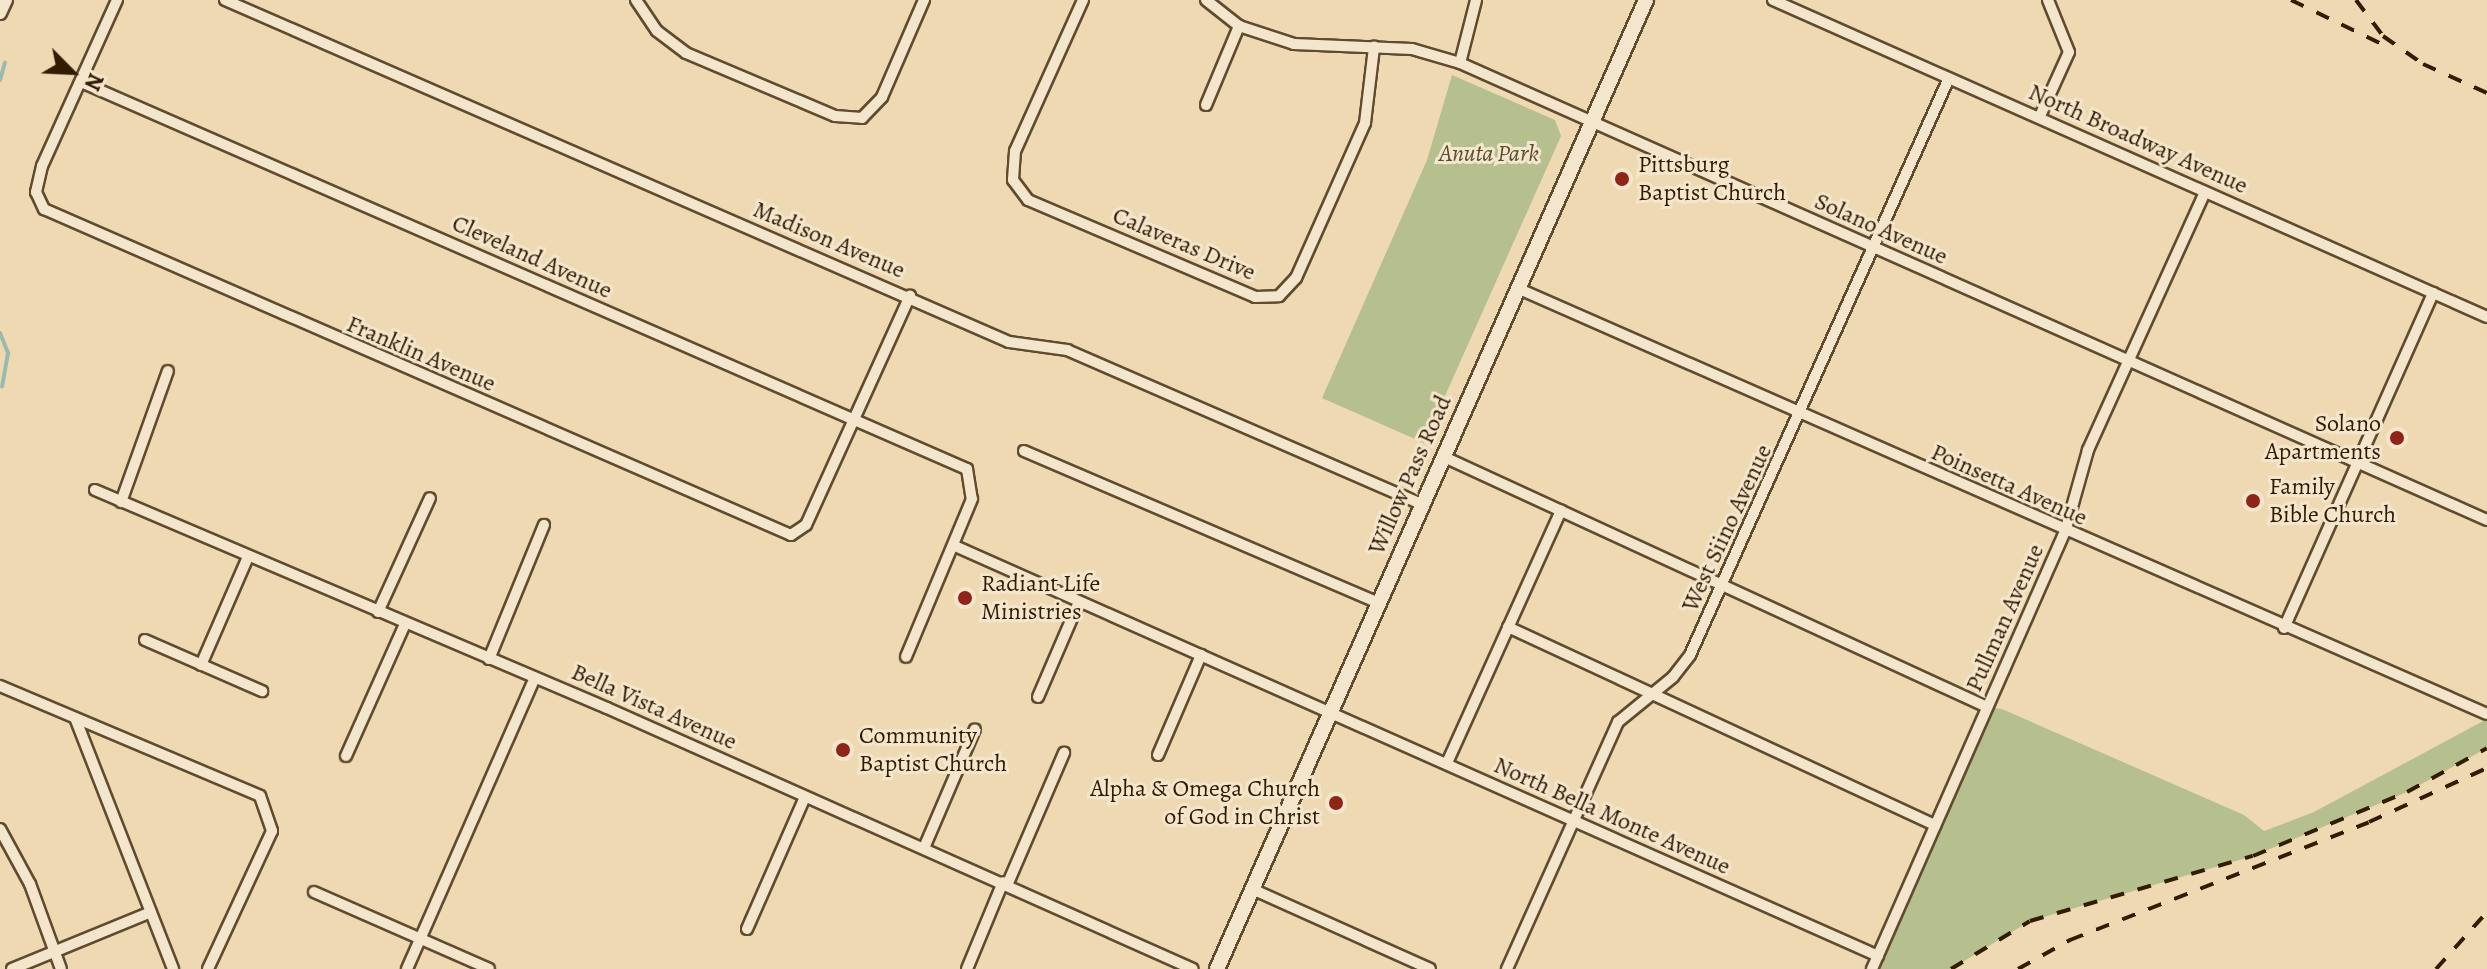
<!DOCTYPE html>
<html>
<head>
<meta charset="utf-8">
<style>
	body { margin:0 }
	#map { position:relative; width:2487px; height:969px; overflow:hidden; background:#eed9b2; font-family:Alegreya,serif }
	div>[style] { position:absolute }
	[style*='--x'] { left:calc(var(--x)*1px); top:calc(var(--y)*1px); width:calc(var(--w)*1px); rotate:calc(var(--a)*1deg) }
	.green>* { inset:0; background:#b5c08e }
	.stream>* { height:4px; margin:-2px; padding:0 2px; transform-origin:2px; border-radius:2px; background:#99baaf }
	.roads { filter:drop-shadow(2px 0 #604b2e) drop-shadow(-2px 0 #604b2e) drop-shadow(0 2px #604b2e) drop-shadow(0 -2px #604b2e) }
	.minor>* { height:10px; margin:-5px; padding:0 5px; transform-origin:5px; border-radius:5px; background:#f4e6cd }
	.tertiary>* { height:12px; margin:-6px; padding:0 6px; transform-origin:6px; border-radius:6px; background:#f4e6cd }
	.secondary>* { height:14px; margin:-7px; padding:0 7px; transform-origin:7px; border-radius:7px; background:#f4e6cd }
	.rail>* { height:4px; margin-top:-2px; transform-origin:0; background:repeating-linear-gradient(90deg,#311c02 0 14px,transparent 0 28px) }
	.dots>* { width:22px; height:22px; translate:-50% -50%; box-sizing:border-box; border:4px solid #f4e6cd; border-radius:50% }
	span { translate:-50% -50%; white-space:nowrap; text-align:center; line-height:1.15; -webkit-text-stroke:6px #f4e6cd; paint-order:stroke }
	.street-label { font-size:24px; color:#311c02 }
	.park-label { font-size:24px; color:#594d2c; font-style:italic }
	.poi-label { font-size:24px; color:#311c02 }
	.left { translate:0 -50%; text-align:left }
	.right { translate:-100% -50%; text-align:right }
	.north { position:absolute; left:32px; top:32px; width:80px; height:80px; -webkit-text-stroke:6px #f4e6cd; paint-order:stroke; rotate:114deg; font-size:22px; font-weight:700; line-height:32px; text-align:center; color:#311c02 }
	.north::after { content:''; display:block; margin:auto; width:28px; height:36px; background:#311c02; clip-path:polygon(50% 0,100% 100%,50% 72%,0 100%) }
</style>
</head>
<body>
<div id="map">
	<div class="green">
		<i style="clip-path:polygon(1452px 75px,1555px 120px,1561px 136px,1424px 443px,1322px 398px,1427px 160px)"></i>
		<i style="clip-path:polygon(1987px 707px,2002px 709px,2244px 815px,2264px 831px,2314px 812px,2487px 719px,2487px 748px,2407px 792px,2253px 856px,2030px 921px,1951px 969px,1872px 969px)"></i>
	</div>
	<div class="stream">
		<i style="--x:0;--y:80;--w:18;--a:-74"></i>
		<i style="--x:0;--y:333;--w:22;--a:68"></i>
		<i style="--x:8;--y:353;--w:34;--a:100"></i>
	</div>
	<div class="roads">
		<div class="minor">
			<i style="--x:117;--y:0;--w:182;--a:114.3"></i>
			<i style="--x:42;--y:166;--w:27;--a:103"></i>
			<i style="--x:36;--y:192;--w:19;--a:65"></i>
			<i style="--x:44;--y:209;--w:815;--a:23.58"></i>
			<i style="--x:791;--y:535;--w:18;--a:-34"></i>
			<i style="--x:806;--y:525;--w:252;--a:-65.6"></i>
			<i style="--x:225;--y:0;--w:855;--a:23.57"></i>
			<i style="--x:1009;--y:342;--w:59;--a:7.9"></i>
			<i style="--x:1067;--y:350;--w:386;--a:23.5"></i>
			<i style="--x:636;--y:0;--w:37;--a:56"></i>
			<i style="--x:657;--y:31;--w:36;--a:37"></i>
			<i style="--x:686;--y:53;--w:162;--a:22.9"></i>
			<i style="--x:835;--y:116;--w:27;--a:4"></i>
			<i style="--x:862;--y:118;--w:29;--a:-46"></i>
			<i style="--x:882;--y:97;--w:106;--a:-66.6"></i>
			<i style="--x:1083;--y:0;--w:166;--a:114.2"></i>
			<i style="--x:1015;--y:151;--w:29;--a:94"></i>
			<i style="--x:1013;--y:180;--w:25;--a:53"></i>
			<i style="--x:1028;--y:200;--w:247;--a:23.1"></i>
			<i style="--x:1255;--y:297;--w:24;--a:-2"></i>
			<i style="--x:1279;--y:296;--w:25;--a:-47"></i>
			<i style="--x:1296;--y:278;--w:170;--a:-66"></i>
			<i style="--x:1365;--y:123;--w:77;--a:-83.2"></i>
			<i style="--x:1206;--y:0;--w:42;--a:38.2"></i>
			<i style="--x:1239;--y:26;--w:58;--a:18.1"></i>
			<i style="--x:1294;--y:44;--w:118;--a:2.4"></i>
			<i style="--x:1412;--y:49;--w:50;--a:16.3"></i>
			<i style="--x:1460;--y:63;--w:1124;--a:23.99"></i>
			<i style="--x:1773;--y:0;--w:781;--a:23.94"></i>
			<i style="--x:1460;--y:63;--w:65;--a:-75.7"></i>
			<i style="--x:81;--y:82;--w:967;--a:23.6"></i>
			<i style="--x:967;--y:469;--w:30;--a:81"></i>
			<i style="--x:972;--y:499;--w:171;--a:112.7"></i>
			<i style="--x:1206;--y:105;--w:86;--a:-67.3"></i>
			<i style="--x:2040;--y:116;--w:70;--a:-65.6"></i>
			<i style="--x:2069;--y:52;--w:56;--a:-112"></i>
			<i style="--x:1517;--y:288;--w:1059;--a:23.71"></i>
			<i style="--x:1024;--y:451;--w:385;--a:23.2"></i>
			<i style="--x:1442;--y:456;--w:600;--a:24.73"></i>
			<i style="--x:95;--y:490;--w:556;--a:23.06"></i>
			<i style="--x:607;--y:708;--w:641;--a:24.01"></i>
			<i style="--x:121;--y:502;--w:139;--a:-70.3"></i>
			<i style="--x:955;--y:546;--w:1010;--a:23.95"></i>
			<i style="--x:378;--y:612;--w:125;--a:-65.5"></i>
			<i style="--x:1508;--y:627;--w:471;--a:24.9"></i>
			<i style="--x:2284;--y:628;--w:367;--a:-66"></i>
			<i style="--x:145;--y:640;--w:128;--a:23.6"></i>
			<i style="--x:489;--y:659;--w:145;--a:-67.7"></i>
			<i style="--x:201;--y:665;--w:118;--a:-66.5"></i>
			<i style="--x:0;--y:686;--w:282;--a:22.9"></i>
			<i style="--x:260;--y:796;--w:37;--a:71"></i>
			<i style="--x:272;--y:831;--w:152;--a:114.9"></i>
			<i style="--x:1038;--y:697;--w:103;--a:-66.7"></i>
			<i style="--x:76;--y:720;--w:267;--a:68.7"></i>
			<i style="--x:1158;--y:755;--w:109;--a:-66.7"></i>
			<i style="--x:346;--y:756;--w:145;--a:-65.9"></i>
			<i style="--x:1447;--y:763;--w:277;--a:-65.7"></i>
			<i style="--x:0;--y:829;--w:63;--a:61.4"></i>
			<i style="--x:30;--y:884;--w:90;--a:70"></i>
			<i style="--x:924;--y:848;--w:129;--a:-66.8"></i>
			<i style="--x:1008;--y:883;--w:142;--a:-66.7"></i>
			<i style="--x:1252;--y:889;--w:195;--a:24.2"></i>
			<i style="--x:314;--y:892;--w:191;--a:23.7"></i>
			<i style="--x:747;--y:929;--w:144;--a:-66.3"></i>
			<i style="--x:12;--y:969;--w:150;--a:-22.3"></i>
			<i style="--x:407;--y:969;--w:318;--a:-66.3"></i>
			<i style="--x:967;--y:969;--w:94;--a:-67.5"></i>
			<i style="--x:1507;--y:969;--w:271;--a:-65.8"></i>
			<i style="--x:1618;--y:722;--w:71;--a:-39.3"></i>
			<i style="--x:1673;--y:677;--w:28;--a:-52"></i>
			<i style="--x:1690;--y:655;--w:632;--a:-65.83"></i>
			<i style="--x:1872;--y:969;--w:478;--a:-66.2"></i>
			<i style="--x:2065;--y:532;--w:85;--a:-74.3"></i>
			<i style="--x:2088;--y:450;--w:283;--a:-65.6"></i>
		</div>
		<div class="tertiary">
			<i style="--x:0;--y:13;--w:14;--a:-65"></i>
		</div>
		<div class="secondary">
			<i style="--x:1217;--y:969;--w:1060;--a:-66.12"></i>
		</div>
	</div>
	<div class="rail">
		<i style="--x:2291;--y:0;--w:110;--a:25.9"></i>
		<i style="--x:2356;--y:0;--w:45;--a:53.1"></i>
		<i style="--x:2383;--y:36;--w:49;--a:35"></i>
		<i style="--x:2423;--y:64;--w:70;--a:24.4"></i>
		<i style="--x:1951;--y:969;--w:92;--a:-31.3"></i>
		<i style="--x:2030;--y:921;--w:232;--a:-16.3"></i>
		<i style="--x:2253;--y:856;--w:167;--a:-22.6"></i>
		<i style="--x:2407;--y:792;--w:91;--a:-28.8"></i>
		<i style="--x:2018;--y:969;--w:60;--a:-29.1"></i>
		<i style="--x:2070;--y:940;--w:321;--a:-21.5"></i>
		<i style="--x:2369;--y:822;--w:130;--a:-24.6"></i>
		<i style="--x:2436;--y:969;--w:76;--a:-48.2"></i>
	</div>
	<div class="dots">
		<i style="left:1622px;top:179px;background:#8f2418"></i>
		<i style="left:2397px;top:438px;background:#8f2418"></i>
		<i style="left:2253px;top:501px;background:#8f2418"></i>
		<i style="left:965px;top:598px;background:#8f2418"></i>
		<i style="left:843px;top:750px;background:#8f2418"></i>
		<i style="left:1336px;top:803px;background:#8f2418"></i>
	</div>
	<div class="street-label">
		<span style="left:2138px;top:139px;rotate:24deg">North Broadway Avenue</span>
		<span style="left:1881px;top:229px;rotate:24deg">Solano Avenue</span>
		<span style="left:829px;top:240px;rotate:23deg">Madison Avenue</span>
		<span style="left:1184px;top:244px;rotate:23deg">Calaveras Drive</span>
		<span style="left:532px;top:257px;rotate:24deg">Cleveland Avenue</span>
		<span style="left:421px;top:354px;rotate:23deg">Franklin Avenue</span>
		<span style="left:1410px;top:475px;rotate:-66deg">Willow Pass Road</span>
		<span style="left:2009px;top:485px;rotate:24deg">Poinsetta Avenue</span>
		<span style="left:1727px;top:528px;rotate:-65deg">West Siino Avenue</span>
		<span style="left:2005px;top:618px;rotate:-66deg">Pullman Avenue</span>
		<span style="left:654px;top:707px;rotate:24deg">Bella Vista Avenue</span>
		<span style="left:1612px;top:816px;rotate:24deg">North Bella Monte Avenue</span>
	</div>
	<div class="park-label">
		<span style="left:1489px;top:154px">Anuta Park</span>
	</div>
	<div class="poi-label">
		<span class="left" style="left:1638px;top:179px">Pittsburg<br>Baptist Church</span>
		<span class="right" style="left:2381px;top:438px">Solano<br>Apartments</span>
		<span class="left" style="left:2269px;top:501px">Family<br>Bible Church</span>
		<span class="left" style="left:981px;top:598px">Radiant Life<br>Ministries</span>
		<span class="left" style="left:859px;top:750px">Community<br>Baptist Church</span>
		<span class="right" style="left:1320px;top:803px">Alpha &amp; Omega Church<br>of God in Christ</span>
	</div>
	<div class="north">N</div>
</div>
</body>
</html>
